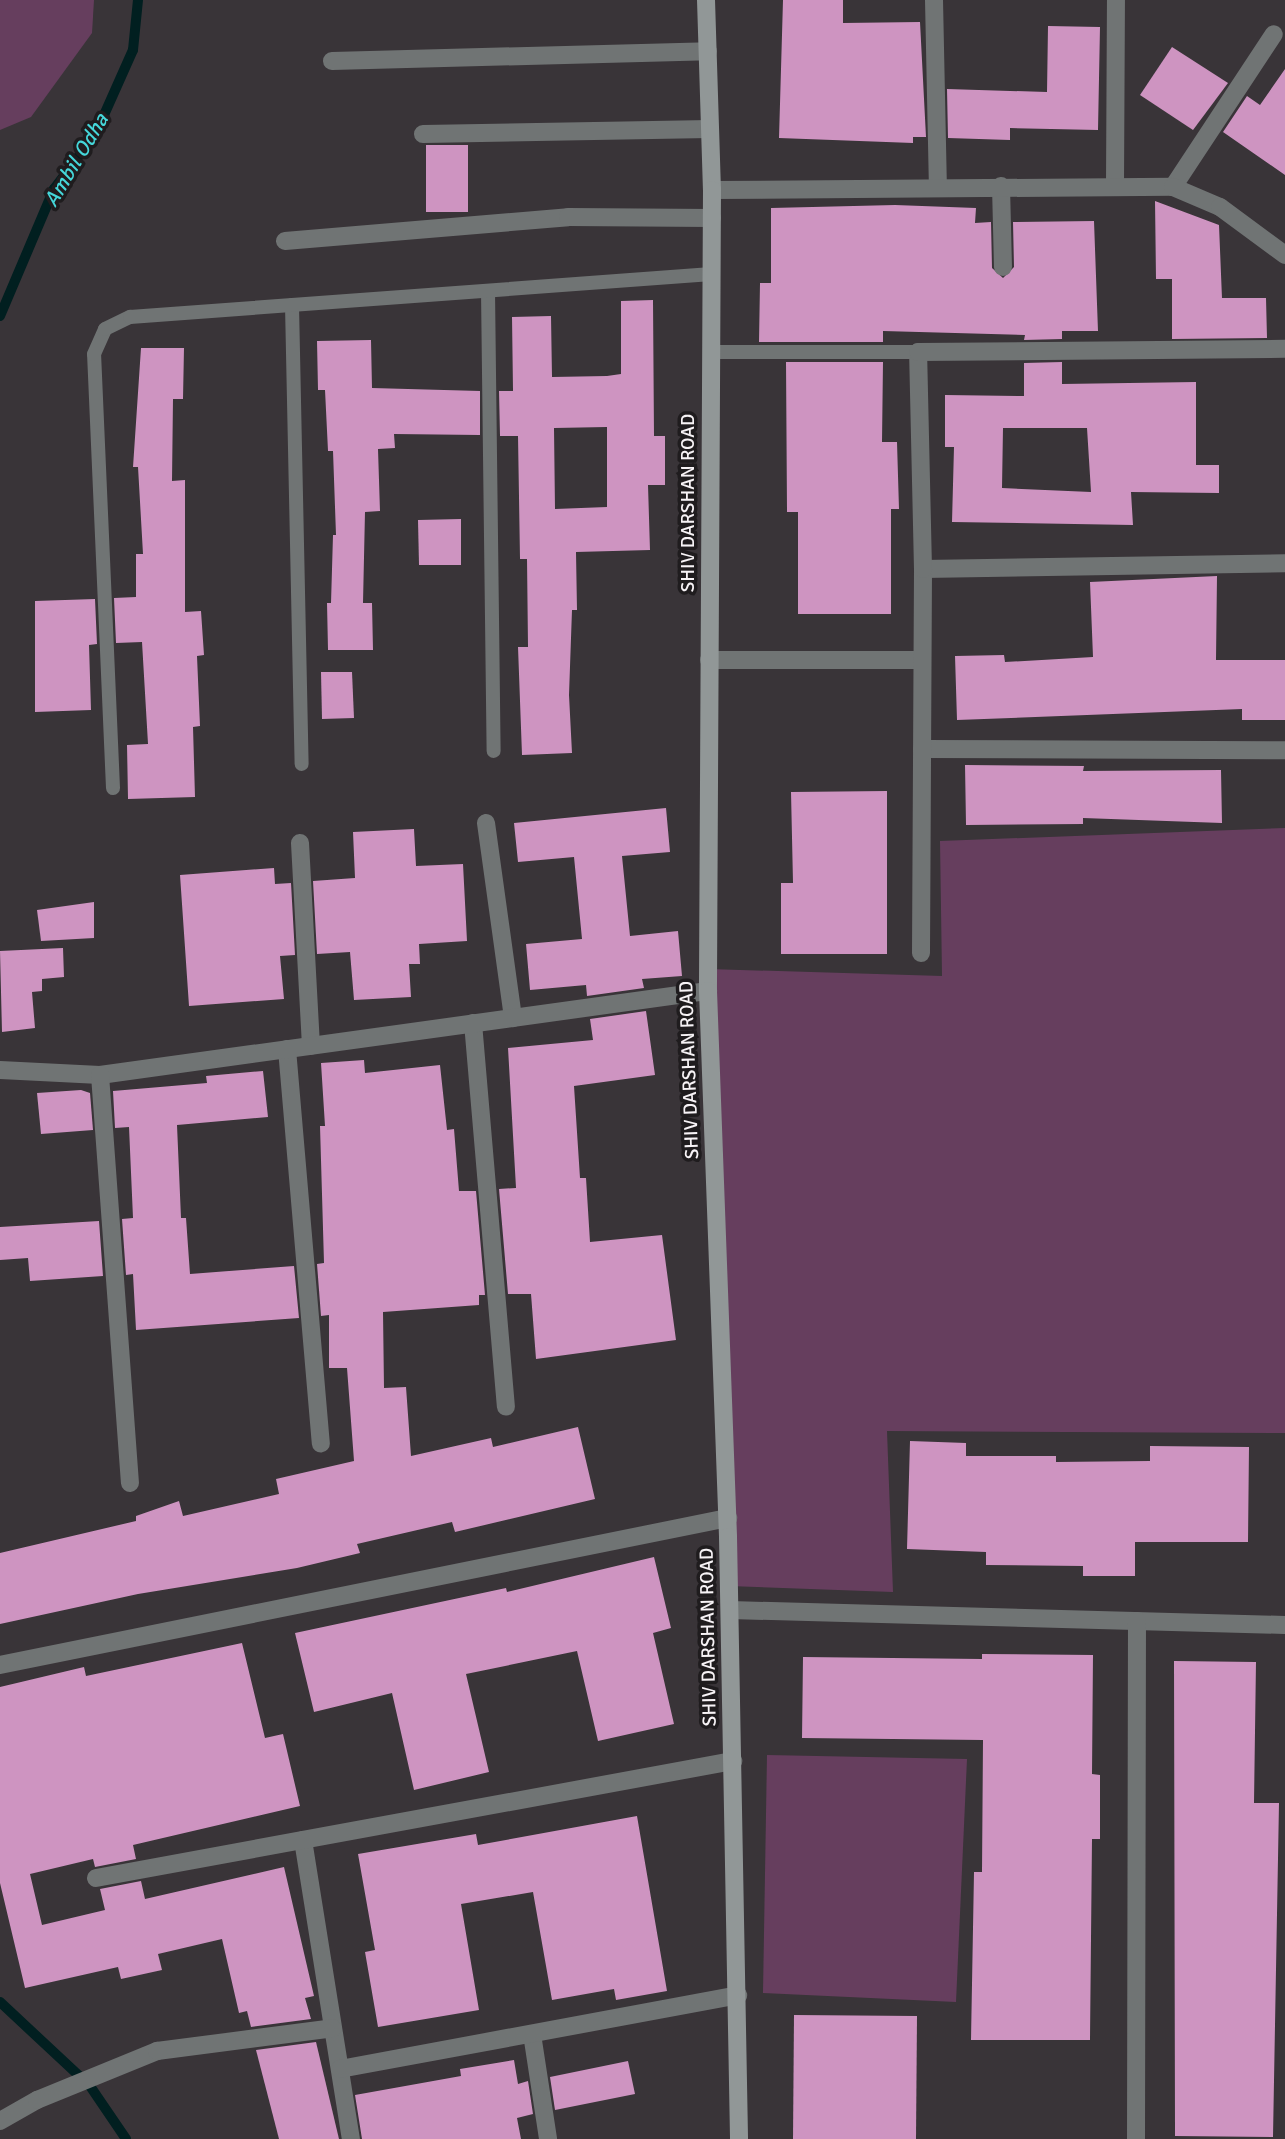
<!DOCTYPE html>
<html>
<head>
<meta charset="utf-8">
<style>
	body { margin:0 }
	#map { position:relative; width:1285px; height:2139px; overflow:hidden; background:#393438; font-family:Signika,sans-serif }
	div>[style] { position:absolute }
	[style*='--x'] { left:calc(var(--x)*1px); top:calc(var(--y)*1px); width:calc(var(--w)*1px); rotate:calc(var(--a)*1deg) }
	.green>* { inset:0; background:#663e5e }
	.stream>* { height:10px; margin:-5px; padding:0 5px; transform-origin:5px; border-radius:5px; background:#011f20 }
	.building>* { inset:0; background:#ce94c1 }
	.lane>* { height:14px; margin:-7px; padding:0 7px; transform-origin:7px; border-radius:7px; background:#707474 }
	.street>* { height:18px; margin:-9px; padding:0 9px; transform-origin:9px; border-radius:9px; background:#707474 }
	.secondary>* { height:18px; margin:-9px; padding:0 9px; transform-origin:9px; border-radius:9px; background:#919797 }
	span { translate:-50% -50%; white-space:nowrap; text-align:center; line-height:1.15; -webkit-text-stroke:7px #1f1c1e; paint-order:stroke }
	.street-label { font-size:19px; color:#f7f3f6 }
	.water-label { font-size:21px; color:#45d7da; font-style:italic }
</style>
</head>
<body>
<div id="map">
	<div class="green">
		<i style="clip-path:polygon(0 0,94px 0,92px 33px,31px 117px,0 130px)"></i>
		<i style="clip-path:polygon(1285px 828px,1285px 1433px,887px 1431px,893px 1592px,729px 1586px,708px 969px,942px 976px,940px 841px)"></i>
		<i style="clip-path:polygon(767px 1755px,967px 1759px,956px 2002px,763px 1993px)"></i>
	</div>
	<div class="stream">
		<i style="--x:0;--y:316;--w:138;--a:-67"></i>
		<i style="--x:54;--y:189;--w:70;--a:-53.1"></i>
		<i style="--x:96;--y:133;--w:91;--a:-66"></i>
		<i style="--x:133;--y:50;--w:50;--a:-84.3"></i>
		<i style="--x:0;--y:2002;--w:123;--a:43"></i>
		<i style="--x:90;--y:2086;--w:64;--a:55.8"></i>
	</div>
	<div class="building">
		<i style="clip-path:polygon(783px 0,843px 0,843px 23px,920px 22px,926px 137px,913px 137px,913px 143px,779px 138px)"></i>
		<i style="clip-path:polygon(1048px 26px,1100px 27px,1098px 130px,1010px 128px,1010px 140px,948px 138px,947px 89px,1047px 92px)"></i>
		<i style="clip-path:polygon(1172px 47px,1228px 83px,1193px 130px,1140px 95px)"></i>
		<i style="clip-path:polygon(1285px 69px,1285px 175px,1223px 132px,1247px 96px,1260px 105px)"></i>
		<i style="clip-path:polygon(426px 145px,468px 145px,468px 212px,426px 212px)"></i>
		<i style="clip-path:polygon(1155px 201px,1219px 225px,1222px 298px,1266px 298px,1267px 338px,1172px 339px,1172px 279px,1156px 279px)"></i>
		<i style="clip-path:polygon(895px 205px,976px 208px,975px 223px,991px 222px,992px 268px,1003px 278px,1014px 267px,1013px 222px,1094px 221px,1098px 331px,1062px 331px,1062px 339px,1024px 340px,1025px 335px,883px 331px,883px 342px,759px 342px,760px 283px,771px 283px,771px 208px)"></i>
		<i style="clip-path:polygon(evenodd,653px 300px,654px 436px,665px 436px,665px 485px,648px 485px,650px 550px,576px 552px,577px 610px,572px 610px,569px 695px,572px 753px,522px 755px,518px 647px,528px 647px,527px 559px,520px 559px,518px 436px,500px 436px,499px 391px,513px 391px,512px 317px,551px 316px,552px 377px,607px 376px,621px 374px,621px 301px,653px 300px,607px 427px,607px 507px,555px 509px,554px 428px,607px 427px)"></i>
		<i style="clip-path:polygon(371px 340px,372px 388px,480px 391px,480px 435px,394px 434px,395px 448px,378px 449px,380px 511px,365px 512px,363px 603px,372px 603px,373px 650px,328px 650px,327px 603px,331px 603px,333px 535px,336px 535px,333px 451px,328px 451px,325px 390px,318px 390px,317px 341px)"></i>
		<i style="clip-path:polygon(141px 348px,184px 348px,183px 399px,173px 399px,172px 481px,185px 480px,185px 612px,201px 611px,204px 655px,197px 656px,200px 726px,193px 727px,195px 797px,128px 799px,127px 745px,148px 744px,142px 642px,116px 643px,114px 598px,136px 597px,136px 554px,143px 554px,138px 467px,133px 467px)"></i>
		<i style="clip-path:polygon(786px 362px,883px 362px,882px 442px,897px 442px,899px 509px,891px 509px,891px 614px,798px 614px,798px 512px,787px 512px)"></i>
		<i style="clip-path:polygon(evenodd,1062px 362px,1062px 384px,1196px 382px,1196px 465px,1219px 465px,1219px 493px,1131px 492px,1133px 525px,952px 522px,954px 447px,945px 447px,945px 395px,1024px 396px,1024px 363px,1062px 362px,1003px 428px,1087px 428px,1091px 492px,1002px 488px,1003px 428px)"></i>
		<i style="clip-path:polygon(461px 519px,461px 565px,419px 565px,418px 520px)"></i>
		<i style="clip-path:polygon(1217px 576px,1216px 660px,1285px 660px,1285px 720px,1242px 720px,1242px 709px,957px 720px,955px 656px,1004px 655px,1005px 662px,1093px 657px,1090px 582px)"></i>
		<i style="clip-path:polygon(95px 599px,97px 644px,89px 645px,91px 710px,35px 712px,35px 601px)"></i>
		<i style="clip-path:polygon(321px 672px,352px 672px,354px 718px,322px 719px)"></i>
		<i style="clip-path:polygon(965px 765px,1084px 766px,1083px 771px,1221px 770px,1222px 823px,1083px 818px,1083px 824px,966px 825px)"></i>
		<i style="clip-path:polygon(887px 791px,887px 954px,781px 954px,781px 883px,793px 883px,791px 792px)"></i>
		<i style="clip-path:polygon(666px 808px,670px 852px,622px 856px,630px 936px,678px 931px,682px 976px,642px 979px,644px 988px,587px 996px,586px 985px,530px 990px,526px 944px,582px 939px,574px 857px,518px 862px,514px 823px)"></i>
		<i style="clip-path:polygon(414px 829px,416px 866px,463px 864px,467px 941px,419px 944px,420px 964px,409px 964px,411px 997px,354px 1000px,350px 952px,317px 954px,313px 881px,355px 878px,353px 832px)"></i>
		<i style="clip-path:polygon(274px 868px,275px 884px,291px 883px,295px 955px,280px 956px,284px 999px,189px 1006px,180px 875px)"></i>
		<i style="clip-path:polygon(94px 902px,94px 938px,41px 941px,37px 910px)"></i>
		<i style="clip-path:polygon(63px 948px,64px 977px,42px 979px,42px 991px,32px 992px,35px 1028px,2px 1032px,0 951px)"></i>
		<i style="clip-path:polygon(646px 1011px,655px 1075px,574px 1086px,580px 1178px,586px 1178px,590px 1242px,662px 1235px,676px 1340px,536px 1359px,531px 1294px,508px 1294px,499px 1189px,516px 1188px,508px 1048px,593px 1040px,590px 1019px)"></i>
		<i style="clip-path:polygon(364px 1060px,365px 1073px,440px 1065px,447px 1130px,454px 1129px,459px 1191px,476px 1191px,485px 1295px,479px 1295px,479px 1305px,383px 1312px,384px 1388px,406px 1387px,411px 1456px,491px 1438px,493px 1447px,578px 1427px,595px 1499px,455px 1532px,452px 1522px,357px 1544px,360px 1553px,297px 1568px,138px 1594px,0 1624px,0 1553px,136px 1521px,136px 1516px,179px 1501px,183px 1516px,279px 1494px,276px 1479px,354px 1461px,347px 1368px,329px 1368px,329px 1315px,321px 1316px,317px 1264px,324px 1263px,320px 1126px,325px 1126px,321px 1063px)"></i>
		<i style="clip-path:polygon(263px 1071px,268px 1117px,177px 1125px,181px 1218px,186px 1218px,190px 1274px,294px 1266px,299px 1318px,136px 1330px,133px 1274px,126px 1275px,122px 1219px,133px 1218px,129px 1127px,115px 1128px,113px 1091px,207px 1083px,206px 1076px)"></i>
		<i style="clip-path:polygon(81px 1090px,90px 1093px,93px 1130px,41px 1134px,37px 1093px)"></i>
		<i style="clip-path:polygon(99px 1221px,103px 1276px,30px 1281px,28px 1258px,0 1260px,0 1227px)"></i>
		<i style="clip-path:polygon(910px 1441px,966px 1443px,966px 1456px,1056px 1456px,1056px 1462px,1150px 1461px,1150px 1446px,1249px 1447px,1248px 1542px,1135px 1542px,1135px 1576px,1083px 1576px,1083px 1566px,986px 1565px,986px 1552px,907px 1549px)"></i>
		<i style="clip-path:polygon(654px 1557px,671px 1628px,653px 1633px,674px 1724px,598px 1741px,577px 1651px,466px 1674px,489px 1772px,414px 1790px,392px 1693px,314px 1712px,295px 1633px,506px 1588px,507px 1592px)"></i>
		<i style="clip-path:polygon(242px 1643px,265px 1738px,283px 1734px,300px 1806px,133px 1845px,136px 1859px,95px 1867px,93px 1859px,30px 1874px,42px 1925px,105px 1910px,100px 1889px,141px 1881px,145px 1899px,284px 1867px,314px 1996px,305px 1998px,311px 2019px,251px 2027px,247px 2011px,239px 2013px,222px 1939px,158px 1954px,162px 1970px,121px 1979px,118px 1967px,25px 1988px,0 1883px,0 1687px,84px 1667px,86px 1676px)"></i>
		<i style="clip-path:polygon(982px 1654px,1093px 1655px,1092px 1774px,1100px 1775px,1100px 1839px,1092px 1839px,1090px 2040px,971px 2040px,974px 1872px,982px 1872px,983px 1740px,802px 1738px,803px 1657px,982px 1659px)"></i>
		<i style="clip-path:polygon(1174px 1661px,1256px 1662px,1254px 1803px,1279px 1803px,1273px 2137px,1175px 2136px)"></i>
		<i style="clip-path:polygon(637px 1816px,667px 1991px,616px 2000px,614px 1989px,552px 2000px,533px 1892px,461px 1904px,479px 2010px,378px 2027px,365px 1952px,375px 1950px,358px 1854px,476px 1834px,478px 1845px)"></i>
		<i style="clip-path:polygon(794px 2015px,917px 2016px,916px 2139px,793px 2139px)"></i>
		<i style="clip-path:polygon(316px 2042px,339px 2139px,279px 2139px,256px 2050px)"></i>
		<i style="clip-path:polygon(514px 2060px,518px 2084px,528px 2081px,533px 2114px,517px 2118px,521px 2139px,362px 2139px,355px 2095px,461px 2076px,460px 2069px)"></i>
		<i style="clip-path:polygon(628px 2061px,635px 2094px,555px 2110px,550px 2077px)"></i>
	</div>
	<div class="lane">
		<i style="--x:488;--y:291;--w:460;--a:89.3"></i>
		<i style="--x:292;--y:305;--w:459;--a:88.8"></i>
		<i style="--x:711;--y:352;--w:207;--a:0"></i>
		<i style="--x:113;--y:788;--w:434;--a:-92.5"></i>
		<i style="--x:94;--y:354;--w:27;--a:-66"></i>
		<i style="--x:105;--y:329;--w:28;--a:-26"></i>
		<i style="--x:130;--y:317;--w:583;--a:-4.23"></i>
	</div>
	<div class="street">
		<i style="--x:934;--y:0;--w:188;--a:88.8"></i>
		<i style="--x:332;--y:61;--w:376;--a:-1.5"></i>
		<i style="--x:423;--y:134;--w:287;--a:-1"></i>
		<i style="--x:1115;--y:184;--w:184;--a:-89.7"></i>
		<i style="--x:1001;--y:186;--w:81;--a:88.6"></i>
		<i style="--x:1173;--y:187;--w:183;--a:-56.6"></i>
		<i style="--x:712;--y:190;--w:461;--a:-0.4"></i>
		<i style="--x:1173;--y:187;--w:51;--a:23.1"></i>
		<i style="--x:1220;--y:207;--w:81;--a:36.4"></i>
		<i style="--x:285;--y:241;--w:284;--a:-4.8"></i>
		<i style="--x:568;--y:217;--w:144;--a:0.4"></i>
		<i style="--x:923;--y:569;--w:362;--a:-0.9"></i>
		<i style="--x:709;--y:660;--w:213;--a:0"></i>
		<i style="--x:922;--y:749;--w:363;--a:0.2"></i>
		<i style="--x:486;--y:823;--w:197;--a:82.1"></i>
		<i style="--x:300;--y:843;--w:203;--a:86.9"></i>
		<i style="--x:921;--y:953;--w:384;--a:-89.7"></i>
		<i style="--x:923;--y:569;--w:217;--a:-91.3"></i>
		<i style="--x:918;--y:352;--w:367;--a:-0.5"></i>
		<i style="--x:473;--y:1023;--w:385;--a:85.1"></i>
		<i style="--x:287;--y:1049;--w:396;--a:85.1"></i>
		<i style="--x:0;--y:1070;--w:100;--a:2.9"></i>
		<i style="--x:100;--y:1075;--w:614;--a:-7.87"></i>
		<i style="--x:100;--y:1075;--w:409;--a:85.8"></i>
		<i style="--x:730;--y:1610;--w:555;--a:1.55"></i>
		<i style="--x:0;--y:1665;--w:743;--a:-11.42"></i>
		<i style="--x:303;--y:1840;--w:303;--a:80.9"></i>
		<i style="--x:96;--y:1878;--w:648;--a:-10.41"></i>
		<i style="--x:532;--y:2034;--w:106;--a:81.3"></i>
		<i style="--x:340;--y:2069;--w:405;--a:-10.5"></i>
		<i style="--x:0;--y:2121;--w:43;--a:-29.6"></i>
		<i style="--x:37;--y:2100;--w:130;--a:-22.2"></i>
		<i style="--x:157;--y:2051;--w:177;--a:-7.4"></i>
		<i style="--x:1136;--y:2139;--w:518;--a:-89.89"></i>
	</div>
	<div class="secondary">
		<i style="--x:706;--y:0;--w:190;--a:88.2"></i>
		<i style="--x:712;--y:190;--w:801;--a:90.29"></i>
		<i style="--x:708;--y:991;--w:546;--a:87.9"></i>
		<i style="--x:728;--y:1537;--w:602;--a:88.95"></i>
	</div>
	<div class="street-label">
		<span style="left:689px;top:503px;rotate:-90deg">SHIV DARSHAN ROAD</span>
		<span style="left:690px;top:1070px;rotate:-92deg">SHIV DARSHAN ROAD</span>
		<span style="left:709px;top:1637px;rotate:-91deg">SHIV DARSHAN ROAD</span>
	</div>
	<div class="water-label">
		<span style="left:76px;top:160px;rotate:-59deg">Ambil Odha</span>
	</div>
</div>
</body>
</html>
